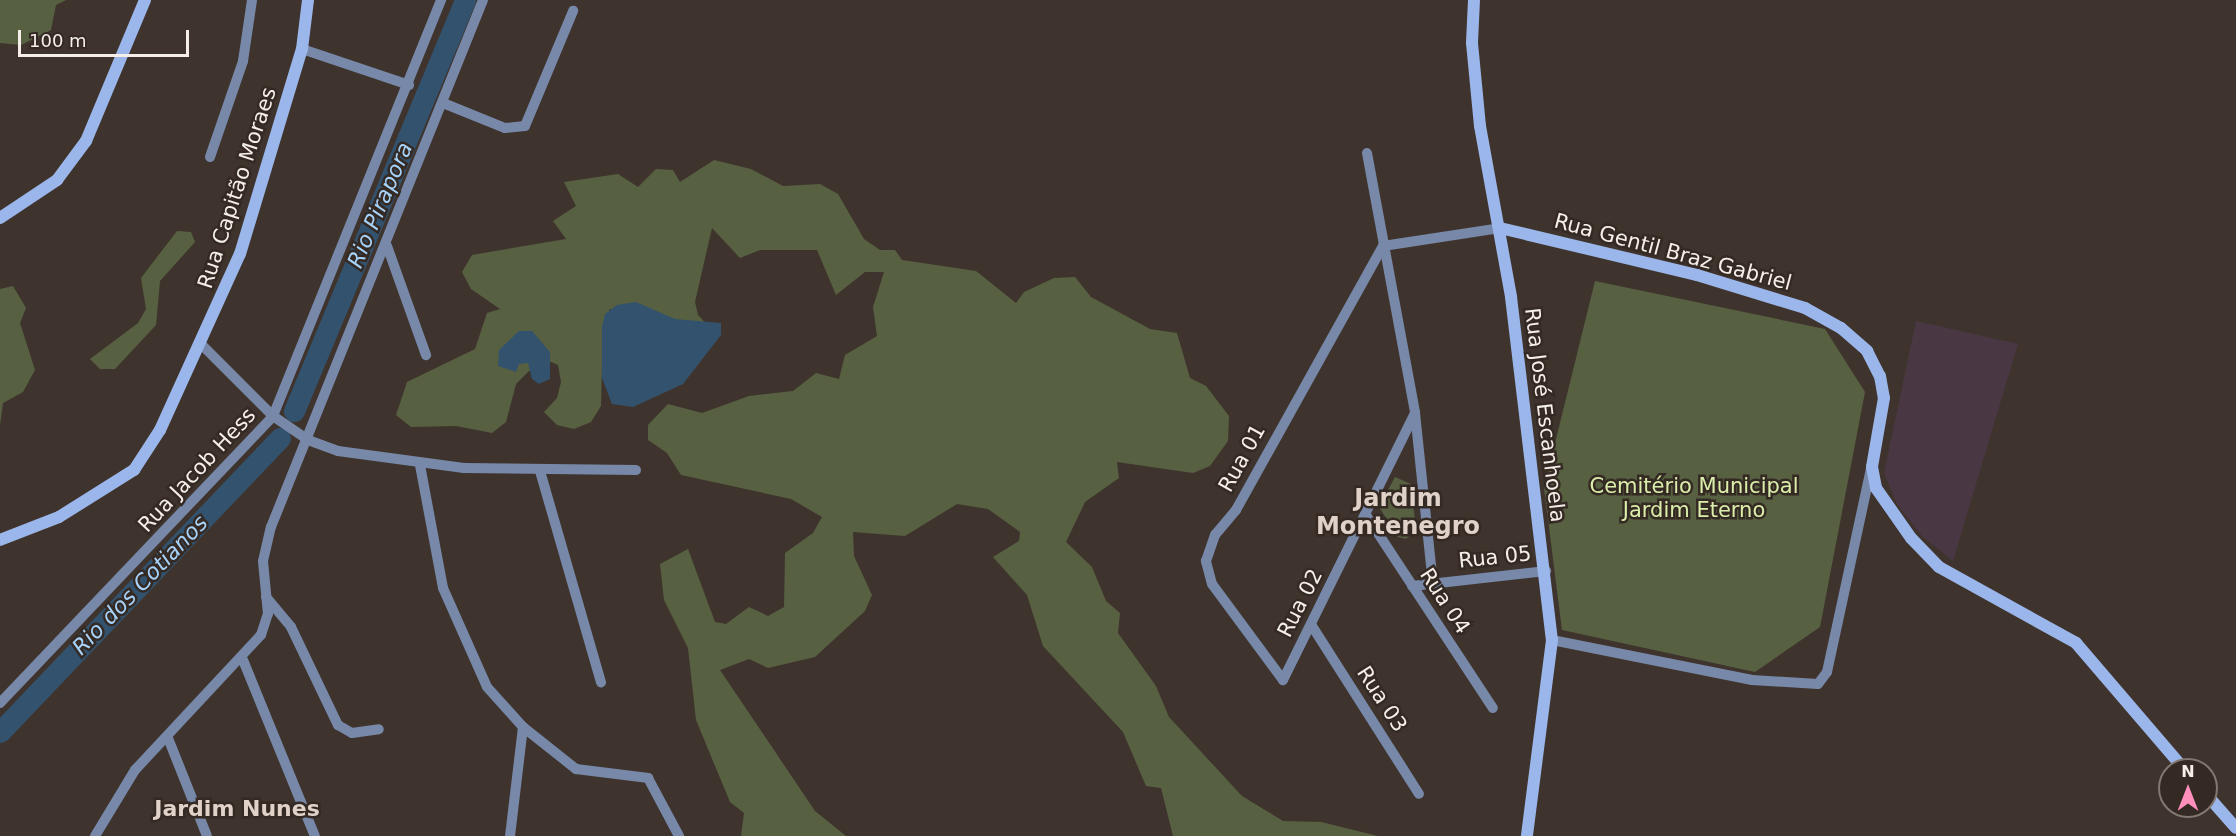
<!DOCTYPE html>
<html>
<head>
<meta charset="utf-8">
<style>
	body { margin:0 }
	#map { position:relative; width:2236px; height:836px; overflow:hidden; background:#3f342d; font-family:"DejaVu Sans",sans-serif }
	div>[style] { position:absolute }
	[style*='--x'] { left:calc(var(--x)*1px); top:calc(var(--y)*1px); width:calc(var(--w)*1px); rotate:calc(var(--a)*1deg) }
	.industrial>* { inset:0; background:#493843 }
	.green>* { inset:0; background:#576041 }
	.water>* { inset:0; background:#33526e }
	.river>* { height:21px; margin:-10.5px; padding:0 10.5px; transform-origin:10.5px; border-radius:10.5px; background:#33526e }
	.street>* { height:10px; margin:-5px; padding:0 5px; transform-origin:5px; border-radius:5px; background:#7788a9 }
	.secondary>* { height:12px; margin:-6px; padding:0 6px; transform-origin:6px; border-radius:6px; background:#9bb6ea }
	span { translate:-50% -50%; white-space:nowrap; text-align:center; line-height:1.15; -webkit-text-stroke:5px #342a23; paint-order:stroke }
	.street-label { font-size:21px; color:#f5eee9 }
	.park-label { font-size:21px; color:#daedaa }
	.water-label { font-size:22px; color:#a6d1f9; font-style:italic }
	.neighbourhood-label { font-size:22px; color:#e0d2c9; font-weight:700 }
	.quarter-label { font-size:24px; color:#e0d2c9; font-weight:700 }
	.north { position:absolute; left:2158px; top:758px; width:60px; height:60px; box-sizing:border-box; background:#342a23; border:2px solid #817872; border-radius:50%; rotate:0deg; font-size:16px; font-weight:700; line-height:24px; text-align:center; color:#f5eee9 }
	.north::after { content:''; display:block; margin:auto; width:21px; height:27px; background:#fe8ebc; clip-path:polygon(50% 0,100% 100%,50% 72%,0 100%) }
	.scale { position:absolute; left:18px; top:30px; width:171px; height:27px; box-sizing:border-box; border:3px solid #f5eee9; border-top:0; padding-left:8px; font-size:18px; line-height:21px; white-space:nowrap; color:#f5eee9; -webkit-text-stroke:4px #342a23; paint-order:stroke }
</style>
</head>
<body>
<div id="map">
	<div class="industrial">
		<i style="clip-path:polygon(1916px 321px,2018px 344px,1953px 561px,1922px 536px,1897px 504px,1884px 473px)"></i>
	</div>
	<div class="green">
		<i style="clip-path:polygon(0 0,66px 0,56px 5px,51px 30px,21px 45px,0 43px)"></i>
		<i style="clip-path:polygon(714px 160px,751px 169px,783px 186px,820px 184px,838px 194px,864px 239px,880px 250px,895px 250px,902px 260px,976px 271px,1016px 303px,1024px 292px,1054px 278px,1075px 277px,1091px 297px,1150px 329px,1177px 333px,1190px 378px,1206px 386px,1229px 416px,1228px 441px,1210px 466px,1193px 473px,1117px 462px,1119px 478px,1085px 502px,1066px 542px,1092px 567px,1106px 601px,1120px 613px,1118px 633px,1156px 686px,1169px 717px,1242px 796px,1283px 821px,1321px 822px,1378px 836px,1173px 836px,1161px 788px,1146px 786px,1123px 732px,1043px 646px,1027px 595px,993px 557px,1019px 541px,1020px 532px,988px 509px,957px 504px,905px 536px,853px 532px,854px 556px,872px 595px,865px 611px,815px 657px,768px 668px,749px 659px,720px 670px,815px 811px,846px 836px,741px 836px,744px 813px,730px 802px,696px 720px,688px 648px,664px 600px,660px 564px,688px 549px,715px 622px,726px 624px,749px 607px,768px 616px,784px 607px,785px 553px,813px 533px,822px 517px,791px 499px,681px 475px,667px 453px,648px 440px,648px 425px,668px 404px,702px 413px,749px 396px,793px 391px,816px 373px,839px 379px,845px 355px,877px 336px,873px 307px,884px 272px,865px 272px,836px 295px,817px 250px,760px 250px,740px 258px,712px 228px,695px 302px,698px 315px,715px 333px,610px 309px,603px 325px,601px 406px,591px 422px,574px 429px,557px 425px,544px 412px,557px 398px,561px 382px,558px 365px,542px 358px,516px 384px,506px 422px,492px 433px,456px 426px,411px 427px,396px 415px,407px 382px,475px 349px,487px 313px,500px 309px,471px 289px,462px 272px,472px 255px,566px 239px,553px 221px,576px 206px,564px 182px,618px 174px,638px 187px,656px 169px,673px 170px,680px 182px)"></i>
		<i style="clip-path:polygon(177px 231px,191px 232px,195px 242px,160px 281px,156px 325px,115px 369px,100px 369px,90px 359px,138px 323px,146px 309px,141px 278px)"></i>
		<i style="clip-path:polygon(1595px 281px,1825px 329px,1865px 392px,1820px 627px,1755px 672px,1562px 630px,1544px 488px)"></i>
		<i style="clip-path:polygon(13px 286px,26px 308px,20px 323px,35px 370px,23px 392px,3px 403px,0 425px,0 289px)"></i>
		<i style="clip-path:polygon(1395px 477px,1411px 484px,1416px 531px,1406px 539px,1398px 537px,1379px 507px)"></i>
	</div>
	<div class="water">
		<i style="clip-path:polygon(636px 302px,675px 319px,721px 323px,721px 335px,683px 384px,633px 407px,612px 404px,602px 378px,602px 326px,605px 314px,617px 305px)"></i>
		<i style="clip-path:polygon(519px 331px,532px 331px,550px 352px,550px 379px,539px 384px,532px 379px,528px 363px,519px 364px,516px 372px,498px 366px,499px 350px)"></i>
	</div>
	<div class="river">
		<i style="--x:294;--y:411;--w:445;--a:-67.4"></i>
		<i style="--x:0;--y:732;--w:406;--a:-46.4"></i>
	</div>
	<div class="street">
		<i style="--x:302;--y:49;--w:113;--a:18.6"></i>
		<i style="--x:443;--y:103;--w:67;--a:22"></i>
		<i style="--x:505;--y:128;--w:20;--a:-6"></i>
		<i style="--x:525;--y:126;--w:125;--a:-67.3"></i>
		<i style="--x:1367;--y:153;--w:264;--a:79.5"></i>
		<i style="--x:1415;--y:413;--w:171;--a:84"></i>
		<i style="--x:210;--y:157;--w:102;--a:-71"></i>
		<i style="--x:243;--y:61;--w:62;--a:-81.6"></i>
		<i style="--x:387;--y:246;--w:116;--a:70.3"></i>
		<i style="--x:202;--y:345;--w:100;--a:45"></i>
		<i style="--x:273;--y:416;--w:42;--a:34.4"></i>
		<i style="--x:308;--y:440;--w:32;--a:20"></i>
		<i style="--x:338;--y:451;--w:127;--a:7.7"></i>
		<i style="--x:464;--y:468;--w:172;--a:0.7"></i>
		<i style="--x:1415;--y:413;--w:298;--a:116.3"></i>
		<i style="--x:1283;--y:680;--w:119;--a:-126.5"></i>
		<i style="--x:1212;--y:584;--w:24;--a:-105"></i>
		<i style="--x:1206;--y:561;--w:28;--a:-71"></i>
		<i style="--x:1215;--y:535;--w:33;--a:-50"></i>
		<i style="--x:1236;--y:510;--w:302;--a:-60.9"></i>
		<i style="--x:1383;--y:246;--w:118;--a:-8.7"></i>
		<i style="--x:420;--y:465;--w:125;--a:79.4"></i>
		<i style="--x:443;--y:588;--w:108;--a:66"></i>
		<i style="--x:487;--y:687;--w:54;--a:48"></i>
		<i style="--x:523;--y:727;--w:68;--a:38.4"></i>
		<i style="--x:576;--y:769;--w:73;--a:7.1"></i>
		<i style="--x:648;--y:778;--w:66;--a:61.9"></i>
		<i style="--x:540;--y:471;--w:220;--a:73.9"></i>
		<i style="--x:1366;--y:515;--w:231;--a:56.7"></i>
		<i style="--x:1412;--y:586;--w:135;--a:-6.4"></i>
		<i style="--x:266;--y:597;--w:39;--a:50"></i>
		<i style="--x:291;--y:627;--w:109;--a:64.4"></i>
		<i style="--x:338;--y:725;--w:16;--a:30"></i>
		<i style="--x:352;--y:733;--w:27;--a:-8"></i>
		<i style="--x:1312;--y:626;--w:199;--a:57.5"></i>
		<i style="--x:1552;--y:640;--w:204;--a:11.3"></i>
		<i style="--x:1752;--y:680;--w:66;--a:3.5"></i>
		<i style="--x:1818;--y:684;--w:15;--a:-53"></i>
		<i style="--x:1827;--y:672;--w:209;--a:-77.8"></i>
		<i style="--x:243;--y:660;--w:190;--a:67.8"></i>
		<i style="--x:0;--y:703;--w:396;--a:-46.4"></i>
		<i style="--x:273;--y:416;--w:449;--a:-68"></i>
		<i style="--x:168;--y:738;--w:105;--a:68.3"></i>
		<i style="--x:95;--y:836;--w:77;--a:-58.8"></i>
		<i style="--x:135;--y:770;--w:185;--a:-47"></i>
		<i style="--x:261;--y:635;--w:22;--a:-72"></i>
		<i style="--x:268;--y:614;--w:53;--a:-95.4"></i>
		<i style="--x:263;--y:561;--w:35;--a:-77"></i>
		<i style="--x:271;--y:527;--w:568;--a:-68.09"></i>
		<i style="--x:510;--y:836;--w:110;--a:-83.2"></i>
	</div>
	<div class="secondary">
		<i style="--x:1474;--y:0;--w:43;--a:92.7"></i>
		<i style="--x:1472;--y:43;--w:83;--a:84.5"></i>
		<i style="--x:1480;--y:126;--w:174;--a:79.7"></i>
		<i style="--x:1511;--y:297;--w:345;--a:83.2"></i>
		<i style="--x:1552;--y:640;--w:198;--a:97.3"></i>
		<i style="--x:0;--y:218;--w:69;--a:-33.7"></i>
		<i style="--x:57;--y:180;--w:49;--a:-53.4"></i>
		<i style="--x:86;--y:141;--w:153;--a:-67.3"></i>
		<i style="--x:1500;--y:228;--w:203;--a:13.4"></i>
		<i style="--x:1697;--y:275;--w:113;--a:17"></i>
		<i style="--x:1805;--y:308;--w:41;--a:29.1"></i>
		<i style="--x:1841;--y:328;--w:35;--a:41"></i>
		<i style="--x:1867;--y:351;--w:28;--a:63"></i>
		<i style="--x:1880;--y:376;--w:22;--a:80"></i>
		<i style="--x:1884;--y:398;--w:70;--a:99.9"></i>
		<i style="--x:1872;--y:467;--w:21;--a:79"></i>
		<i style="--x:1876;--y:488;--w:61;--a:55"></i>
		<i style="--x:1911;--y:538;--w:40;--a:46"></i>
		<i style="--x:1939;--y:567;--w:157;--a:29"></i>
		<i style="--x:2076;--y:643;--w:167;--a:49.4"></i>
		<i style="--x:0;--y:540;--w:63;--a:-21.3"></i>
		<i style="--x:59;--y:517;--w:89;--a:-32.1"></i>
		<i style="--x:134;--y:470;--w:48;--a:-57"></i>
		<i style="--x:160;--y:430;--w:193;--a:-65.6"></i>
		<i style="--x:240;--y:254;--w:214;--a:-73.2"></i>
		<i style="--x:302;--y:49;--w:49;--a:-83"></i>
		<i style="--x:2206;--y:794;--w:45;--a:48.6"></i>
	</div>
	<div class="street-label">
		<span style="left:237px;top:188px;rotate:-72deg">Rua Capitão Moraes</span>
		<span style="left:1673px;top:252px;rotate:15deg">Rua Gentil Braz Gabriel</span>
		<span style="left:1545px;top:415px;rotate:83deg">Rua José Escanhoela</span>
		<span style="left:1242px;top:458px;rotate:-61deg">Rua 01</span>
		<span style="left:197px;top:470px;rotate:-47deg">Rua Jacob Hess</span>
		<span style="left:1495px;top:557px;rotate:-6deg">Rua 05</span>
		<span style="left:1445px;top:601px;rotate:57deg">Rua 04</span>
		<span style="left:1300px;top:603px;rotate:-63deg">Rua 02</span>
		<span style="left:1382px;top:699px;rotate:57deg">Rua 03</span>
	</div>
	<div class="park-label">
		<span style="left:1694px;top:498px">Cemitério Municipal<br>Jardim Eterno</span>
	</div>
	<div class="water-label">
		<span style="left:380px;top:205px;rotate:-67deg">Rio Pirapora</span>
		<span style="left:140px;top:585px;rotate:-46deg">Rio dos Cotianos</span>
	</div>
	<div class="neighbourhood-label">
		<span style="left:237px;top:809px">Jardim Nunes</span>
	</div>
	<div class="quarter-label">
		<span style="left:1398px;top:513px">Jardim<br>Montenegro</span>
	</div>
	<div class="north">N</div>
	<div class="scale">100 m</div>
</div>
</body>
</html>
